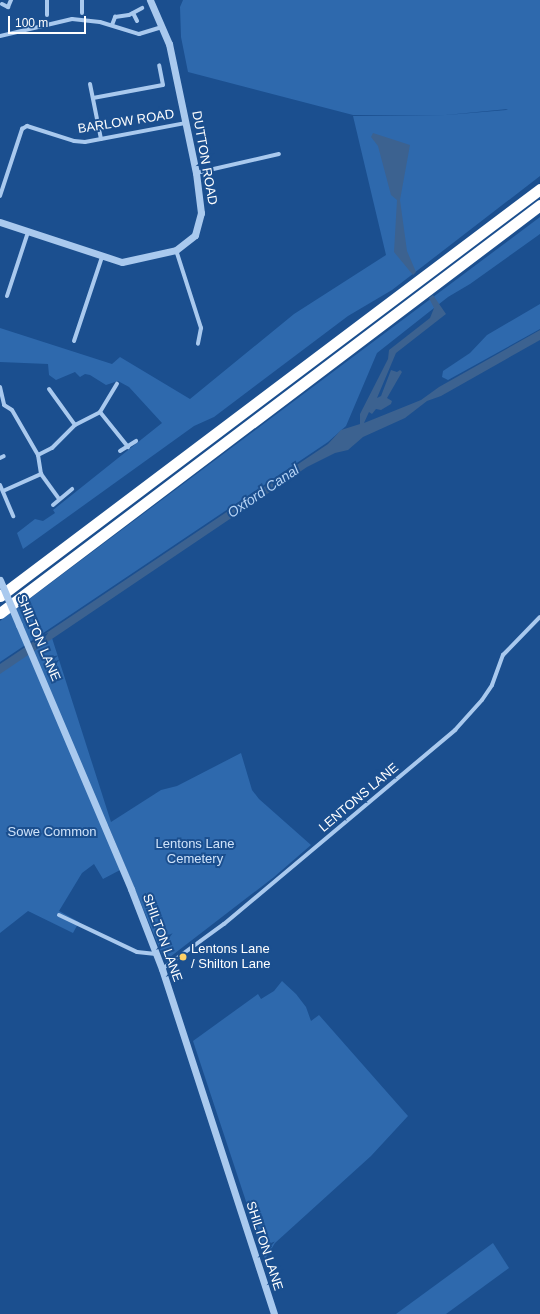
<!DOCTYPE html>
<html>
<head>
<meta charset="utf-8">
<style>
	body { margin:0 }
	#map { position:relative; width:540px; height:1314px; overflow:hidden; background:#1b4f8f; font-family:Helvetica,sans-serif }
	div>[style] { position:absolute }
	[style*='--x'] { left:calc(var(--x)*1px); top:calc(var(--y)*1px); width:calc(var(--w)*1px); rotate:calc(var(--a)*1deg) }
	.green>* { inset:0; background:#2e69ad }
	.water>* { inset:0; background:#3c6290 }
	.minor>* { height:4px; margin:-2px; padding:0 2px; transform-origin:2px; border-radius:2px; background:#a9c9ee }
	.tertiary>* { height:7px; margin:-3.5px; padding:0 3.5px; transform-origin:3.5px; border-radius:3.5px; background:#a9c9ee }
	.motorway>* { height:11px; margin:-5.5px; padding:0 5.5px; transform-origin:5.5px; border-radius:5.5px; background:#fff }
	.tertiary-bridge>* { height:7px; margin:-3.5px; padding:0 3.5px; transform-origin:3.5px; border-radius:3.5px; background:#a9c9ee }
	.dots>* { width:11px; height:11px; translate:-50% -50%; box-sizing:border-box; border:2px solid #1b4f8f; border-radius:50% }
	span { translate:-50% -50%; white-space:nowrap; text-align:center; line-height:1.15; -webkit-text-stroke:4px #1b4f8f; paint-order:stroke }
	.street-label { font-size:13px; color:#fff }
	.park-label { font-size:13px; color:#cfe3fa }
	.poi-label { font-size:13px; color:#fff }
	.left { translate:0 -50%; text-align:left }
	.water-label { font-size:14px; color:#b5d3f5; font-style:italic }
	.scale { position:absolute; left:8px; top:16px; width:78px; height:18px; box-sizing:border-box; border:2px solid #fff; border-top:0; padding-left:5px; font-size:12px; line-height:14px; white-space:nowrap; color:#fff; -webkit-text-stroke:3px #1b4f8f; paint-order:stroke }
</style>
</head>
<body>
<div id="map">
	<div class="green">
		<i style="clip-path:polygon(183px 0,540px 0,540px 176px,392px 290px,348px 316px,214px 417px,194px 426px,23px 549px,17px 533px,35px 519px,43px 521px,55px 513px,53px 510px,162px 423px,129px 387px,118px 381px,106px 385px,90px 375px,85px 374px,80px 377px,75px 372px,56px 380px,49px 375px,48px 364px,0 362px,0 328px,112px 364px,120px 357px,190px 399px,294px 314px,386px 255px,353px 116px,447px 115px,506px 110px,508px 109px,446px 115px,353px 115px,188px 72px,181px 37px,180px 7px)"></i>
		<i style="clip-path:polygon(540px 217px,540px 234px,470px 284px,448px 297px,377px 353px,346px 426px,328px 442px,0 662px,0 621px)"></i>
		<i style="clip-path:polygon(540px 304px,540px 329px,448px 380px,442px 377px,443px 371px,470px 353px,487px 335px)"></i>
		<i style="clip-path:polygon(52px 638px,111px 822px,161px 790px,177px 786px,241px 753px,252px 790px,259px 799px,311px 845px,274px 877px,170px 957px,162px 954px,108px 825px,104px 826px,122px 869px,103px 879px,94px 864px,82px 873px,59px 911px,79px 922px,73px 933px,28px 911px,0 933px,0 668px,31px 653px)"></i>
		<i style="clip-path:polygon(282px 981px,296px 994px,306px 1007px,311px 1021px,319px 1015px,408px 1116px,371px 1156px,275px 1243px,265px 1259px,193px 1041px,258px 994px,261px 999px,274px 991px)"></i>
		<i style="clip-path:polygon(493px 1243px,509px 1268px,446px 1314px,396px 1314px)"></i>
	</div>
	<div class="water">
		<i style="clip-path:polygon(373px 133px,410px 145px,400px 200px,407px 251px,416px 272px,413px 275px,394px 252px,397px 200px,391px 195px,378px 146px,371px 137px)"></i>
		<i style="clip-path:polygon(433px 295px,446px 314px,396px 353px,377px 398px,381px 396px,391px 370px,397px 372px,400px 370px,402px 372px,387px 398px,392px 401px,391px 404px,381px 410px,376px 409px,372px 414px,369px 412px,364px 423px,421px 400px,439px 387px,540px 330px,540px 340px,441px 396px,427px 401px,405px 418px,363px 437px,348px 450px,335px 453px,307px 467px,0 674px,0 664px,328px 444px,341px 430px,360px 424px,360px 414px,388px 359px,389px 350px,430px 318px,434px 308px,429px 298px)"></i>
	</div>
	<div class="minor">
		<i style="--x:82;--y:0;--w:13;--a:90"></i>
		<i style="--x:2;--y:4;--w:7;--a:27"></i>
		<i style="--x:8;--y:7;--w:8;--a:-67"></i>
		<i style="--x:133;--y:13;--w:9;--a:63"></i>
		<i style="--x:47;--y:15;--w:15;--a:-90"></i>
		<i style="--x:112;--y:25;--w:9;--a:-69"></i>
		<i style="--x:115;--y:17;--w:14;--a:-8"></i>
		<i style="--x:129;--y:15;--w:15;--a:-28"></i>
		<i style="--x:0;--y:36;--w:74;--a:-13.3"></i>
		<i style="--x:72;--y:19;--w:28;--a:6"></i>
		<i style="--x:100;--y:22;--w:41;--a:17.1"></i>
		<i style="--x:139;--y:34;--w:24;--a:-17"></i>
		<i style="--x:90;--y:84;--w:56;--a:78.7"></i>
		<i style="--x:93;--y:98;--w:71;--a:-10.5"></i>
		<i style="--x:163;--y:85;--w:20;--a:-101"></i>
		<i style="--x:196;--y:173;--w:85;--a:-12.9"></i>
		<i style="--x:0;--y:196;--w:71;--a:-71.8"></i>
		<i style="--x:22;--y:129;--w:6;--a:-31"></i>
		<i style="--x:27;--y:126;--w:49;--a:17.7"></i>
		<i style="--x:74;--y:141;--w:11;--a:5"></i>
		<i style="--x:85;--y:142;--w:103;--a:-10.7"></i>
		<i style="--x:176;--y:250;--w:82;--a:72.2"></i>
		<i style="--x:201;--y:328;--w:16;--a:101"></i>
		<i style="--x:7;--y:296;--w:67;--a:-71.8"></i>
		<i style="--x:74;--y:341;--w:89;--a:-71.6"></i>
		<i style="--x:0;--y:387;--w:18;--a:77"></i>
		<i style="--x:4;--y:405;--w:9;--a:32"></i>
		<i style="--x:12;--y:410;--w:52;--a:60"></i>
		<i style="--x:38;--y:455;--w:19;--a:81"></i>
		<i style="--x:41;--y:474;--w:31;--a:54"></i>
		<i style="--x:49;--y:389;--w:44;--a:54.2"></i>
		<i style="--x:100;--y:412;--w:45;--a:51.3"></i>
		<i style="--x:120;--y:451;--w:19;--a:-32"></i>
		<i style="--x:38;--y:455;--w:16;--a:-27"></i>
		<i style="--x:52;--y:448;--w:33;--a:-45"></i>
		<i style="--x:75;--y:425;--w:28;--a:-27"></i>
		<i style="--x:100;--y:412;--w:33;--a:-59"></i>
		<i style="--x:0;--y:458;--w:4;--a:-27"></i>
		<i style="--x:0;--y:485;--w:34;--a:67"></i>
		<i style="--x:3;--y:491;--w:42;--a:-24.1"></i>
		<i style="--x:53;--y:505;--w:25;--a:-40"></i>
		<i style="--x:59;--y:915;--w:86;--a:25.4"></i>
		<i style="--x:137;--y:952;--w:19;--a:6"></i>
		<i style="--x:162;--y:969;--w:77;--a:-36"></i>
		<i style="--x:224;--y:924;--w:302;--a:-40"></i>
		<i style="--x:455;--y:730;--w:40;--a:-48"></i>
		<i style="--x:482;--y:700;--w:18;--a:-56"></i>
		<i style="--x:492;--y:685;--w:32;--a:-70"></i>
		<i style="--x:503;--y:655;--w:53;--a:-45.8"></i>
	</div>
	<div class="tertiary">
		<i style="--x:0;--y:222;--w:128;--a:18.2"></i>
		<i style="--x:122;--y:262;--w:55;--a:-12.5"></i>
		<i style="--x:176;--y:250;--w:24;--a:-38"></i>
		<i style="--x:195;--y:235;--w:23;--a:-75"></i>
		<i style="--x:201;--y:213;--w:40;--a:-97.1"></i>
		<i style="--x:196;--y:173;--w:132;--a:-101.8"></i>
		<i style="--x:169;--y:44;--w:48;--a:-113.4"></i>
		<i style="--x:19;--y:625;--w:287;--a:67"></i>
		<i style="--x:131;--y:889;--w:86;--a:68.8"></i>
		<i style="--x:162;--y:969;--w:363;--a:72"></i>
	</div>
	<div class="motorway">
		<i style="--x:0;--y:596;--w:676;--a:-37.01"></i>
		<i style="--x:0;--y:613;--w:677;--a:-37.07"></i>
	</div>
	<div class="tertiary-bridge">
		<i style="--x:0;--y:580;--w:49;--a:67.1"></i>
	</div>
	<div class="dots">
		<i style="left:183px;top:957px;background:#ffd166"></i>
	</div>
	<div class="street-label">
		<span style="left:126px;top:122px;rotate:-9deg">BARLOW ROAD</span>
		<span style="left:204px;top:158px;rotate:80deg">DUTTON ROAD</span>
		<span style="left:38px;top:638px;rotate:67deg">SHILTON LANE</span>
		<span style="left:359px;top:798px;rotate:-40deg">LENTONS LANE</span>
		<span style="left:162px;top:938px;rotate:70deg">SHILTON LANE</span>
		<span style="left:264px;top:1246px;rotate:72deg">SHILTON LANE</span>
	</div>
	<div class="park-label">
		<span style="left:52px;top:832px">Sowe Common</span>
		<span style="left:195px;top:852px">Lentons Lane<br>Cemetery</span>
	</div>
	<div class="poi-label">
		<span class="left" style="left:191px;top:957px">Lentons Lane<br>/ Shilton Lane</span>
	</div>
	<div class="water-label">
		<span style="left:263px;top:491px;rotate:-34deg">Oxford Canal</span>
	</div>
	<div class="scale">100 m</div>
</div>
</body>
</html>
